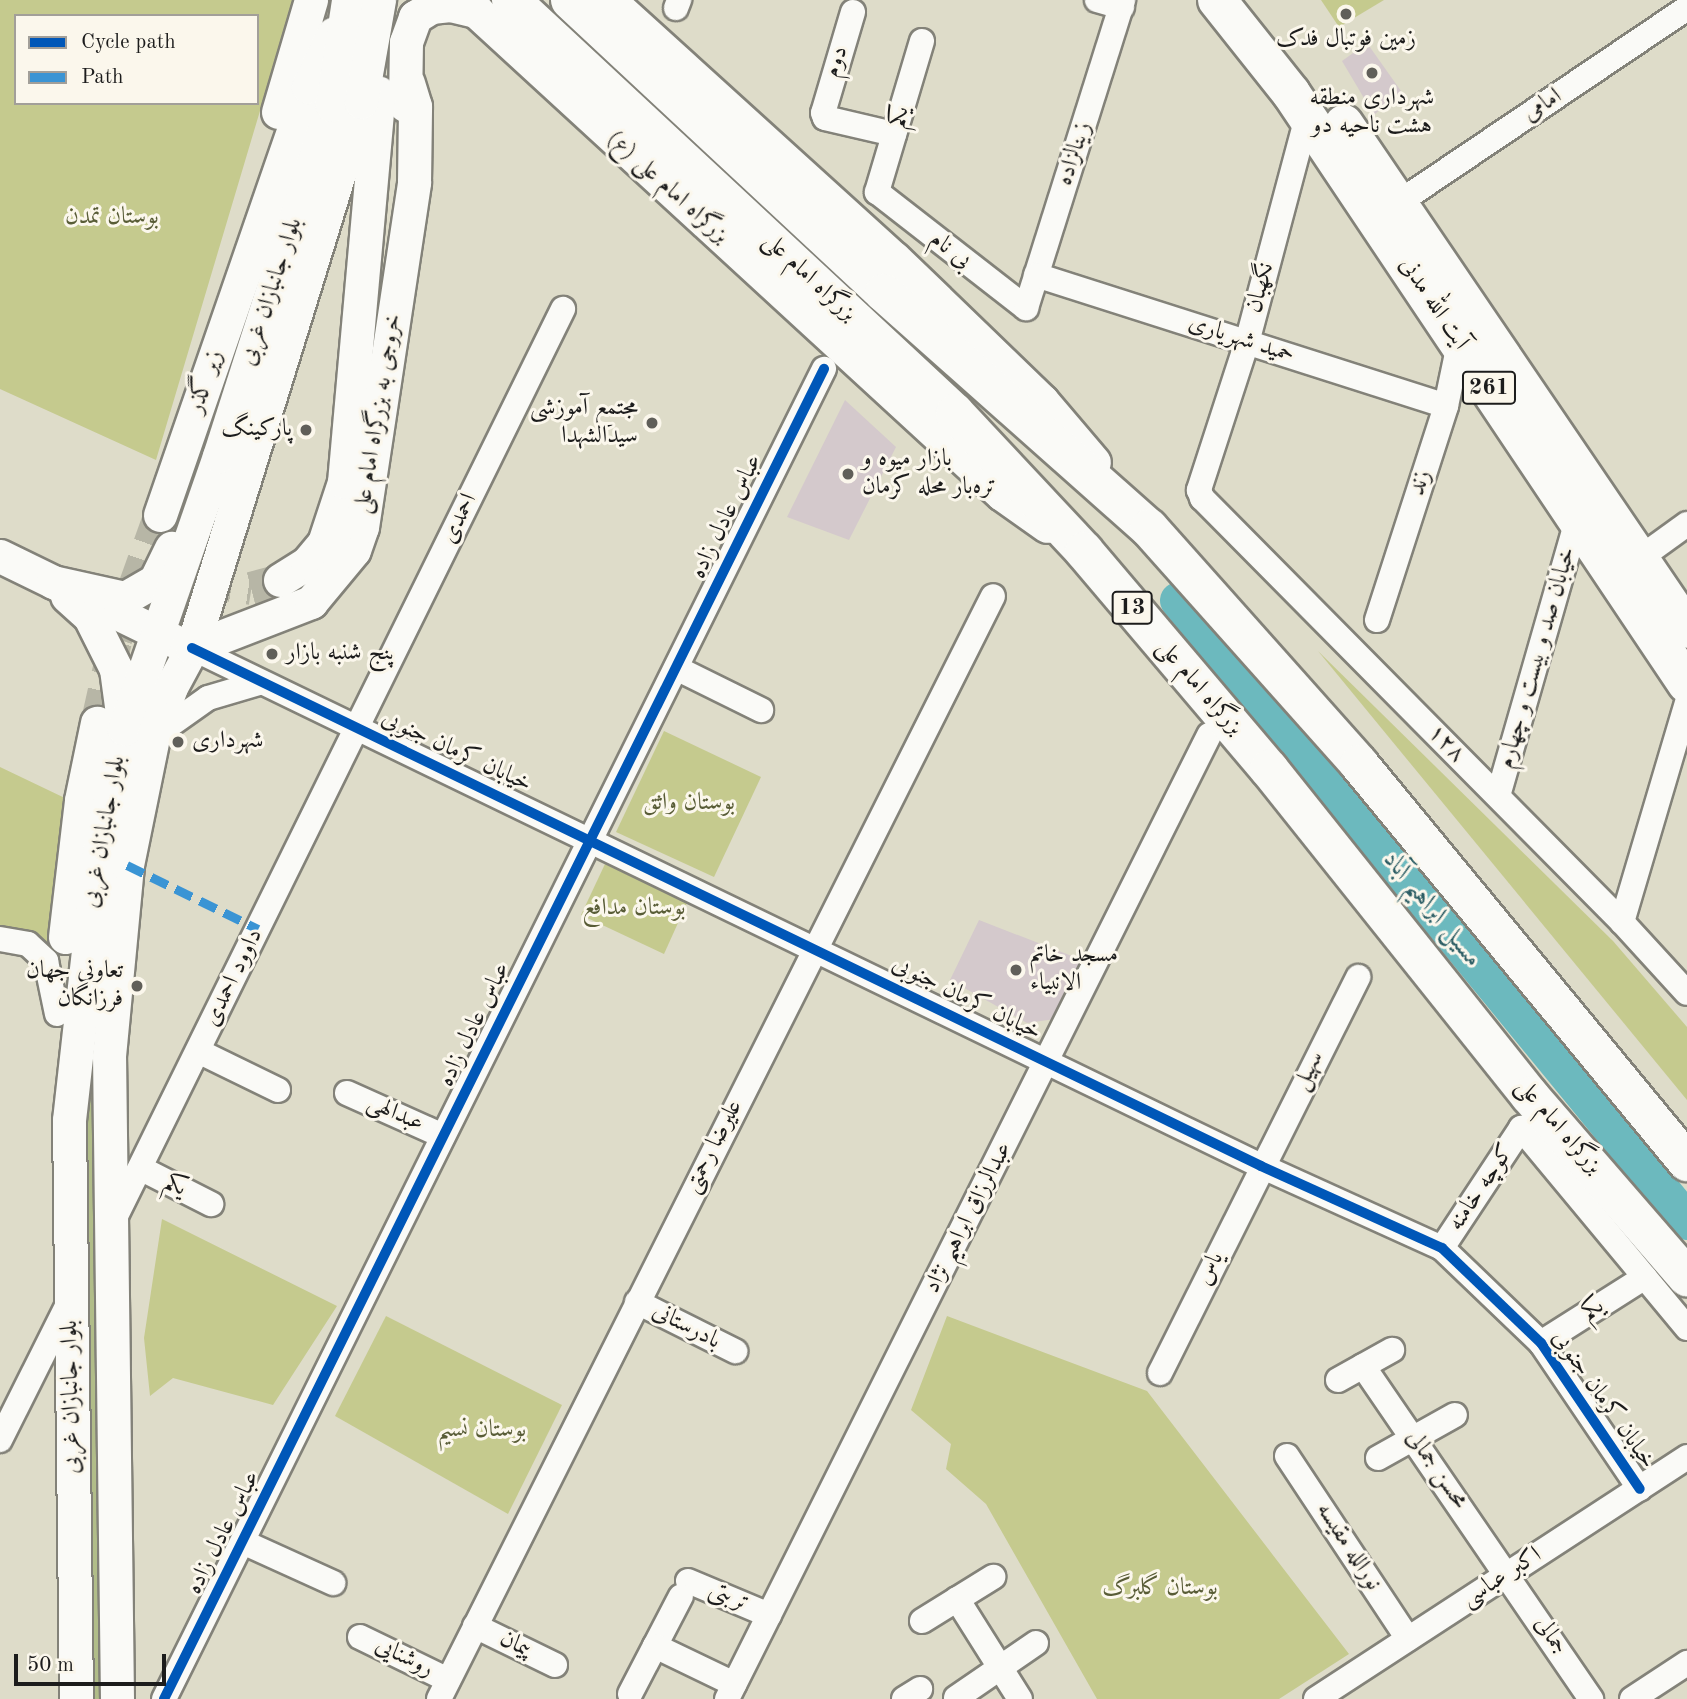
<!DOCTYPE html>
<html>
<head>
<meta charset="utf-8">
<style>
	body { margin:0 }
	#map { position:relative; width:1687px; height:1699px; overflow:hidden; background:#dedcc9; font-family:"Old Standard TT",Amiri,serif }
	div>[style] { position:absolute }
	[style*='--x'] { left:calc(var(--x)*1px); top:calc(var(--y)*1px); width:calc(var(--w)*1px); rotate:calc(var(--a)*1deg) }
	.green>* { inset:0; background:#c5ca8e }
	.forest>* { inset:0; background:#b1bd89 }
	.river>* { height:37px; margin:-18.5px; padding:0 18.5px; transform-origin:18.5px; border-radius:18.5px; background:#6cb9be }
	.building>* { inset:0; background:#d4c9cc }
	.secondary-tunnel>* { height:33px; margin-top:-16.5px; transform-origin:0; background:repeating-linear-gradient(90deg,#b7b6a6 0 33px,transparent 0 50px) }
	.roads { filter:drop-shadow(2px 0 #838279) drop-shadow(-2px 0 #838279) drop-shadow(0 2px #838279) drop-shadow(0 -2px #838279) }
	.minor>* { height:24px; margin:-12px; padding:0 12px; transform-origin:12px; border-radius:12px; background:#fafaf7 }
	.secondary>* { height:33px; margin:-16.5px; padding:0 16.5px; transform-origin:16.5px; border-radius:16.5px; background:#fafaf7 }
	.primary>* { height:38px; margin:-19px; padding:0 19px; transform-origin:19px; border-radius:19px; background:#fafaf7 }
	.trunk>* { height:38px; margin:-19px; padding:0 19px; transform-origin:19px; border-radius:19px; background:#fafaf7 }
	.quiet>* { height:9px; margin-top:-4.5px; transform-origin:0; background:repeating-linear-gradient(90deg,#3a94d4 0 18px,transparent 0 27px) }
	.cycleway>* { height:10px; margin:-5px; padding:0 5px; transform-origin:5px; border-radius:5px; background:#0057b8 }
	.dots>* { width:19px; height:19px; translate:-50% -50%; box-sizing:border-box; border:4px solid #fbf7ec; border-radius:50% }
	span { translate:-50% -50%; white-space:nowrap; text-align:center; line-height:1.15; -webkit-text-stroke:6px #fbf7ec; paint-order:stroke }
	.shield-label span { padding:2px 5px; background:#fbf7ec; border:2px solid; border-radius:5px; -webkit-text-stroke-width:0 }
	.shield-label { font-size:23px; color:#1c1c1c; font-weight:700 }
	.poi-label { font-size:24px; color:#1c1c1c }
	.right { translate:-100% -50%; text-align:right }
	.left { translate:0 -50%; text-align:left }
	.street-label { font-size:24px; color:#1c1c1c }
	.park-label { font-size:24px; color:#585c36 }
	.water-label { font-size:26px; color:#2a5c63; font-style:italic }
	.legend { position:absolute; left:14px; top:14px; width:245px; height:91px; box-sizing:border-box; background:#fbf7ec; border:2px solid #a29f99; margin:0; padding:9px 12px; list-style:none; font-size:21px; color:#1c1c1c }
	.legend li { display:flex; align-items:center; gap:14px; height:35px }
	.legend b { width:35px; border:2px solid #a29f99 }
	.scale { position:absolute; left:14px; top:1654px; width:152px; height:32px; box-sizing:border-box; border:4px solid #1c1c1c; border-top:0; padding-left:9px; font-size:21px; line-height:24px; white-space:nowrap; color:#1c1c1c; -webkit-text-stroke:5px #fbf7ec; paint-order:stroke }
</style>
</head>
<body>
<div id="map">
	<div class="green">
		<i style="clip-path:polygon(evenodd,0 0,293px 0,156px 460px,0 389px,0 0,16px 16px,257px 16px,257px 103px,16px 103px,16px 16px)"></i>
		<i style="clip-path:polygon(1321px 0,1384px 0,1339px 27px)"></i>
		<i style="clip-path:polygon(1318px 651px,1613px 941px,1687px 1027px,1687px 1100px)"></i>
		<i style="clip-path:polygon(664px 731px,761px 777px,714px 877px,616px 832px)"></i>
		<i style="clip-path:polygon(0 767px,69px 800px,50px 951px,21px 930px,0 925px)"></i>
		<i style="clip-path:polygon(605px 864px,687px 903px,664px 954px,581px 915px)"></i>
		<i style="clip-path:polygon(162px 1219px,337px 1306px,273px 1405px,173px 1378px,150px 1396px,144px 1338px)"></i>
		<i style="clip-path:polygon(386px 1316px,562px 1405px,508px 1514px,335px 1416px)"></i>
		<i style="clip-path:polygon(947px 1316px,1147px 1391px,1349px 1654px,1279px 1699px,1097px 1699px,986px 1504px,946px 1469px,951px 1444px,911px 1410px)"></i>
	</div>
	<div class="forest">
		<i style="clip-path:polygon(132px 805px,101px 1699px,86px 1699px,81px 1121px)"></i>
	</div>
	<div class="river">
		<i style="--x:1178;--y:600;--w:803;--a:50.66"></i>
	</div>
	<div class="building">
		<i style="clip-path:polygon(1367px 43px,1401px 91px,1374px 115px,1342px 61px)"></i>
		<i style="clip-path:polygon(845px 400px,896px 447px,849px 540px,787px 517px)"></i>
		<i style="clip-path:polygon(979px 920px,1082px 960px,1055px 1019px,1027px 1023px,950px 980px)"></i>
	</div>
	<div class="secondary-tunnel">
		<i style="--x:168;--y:540;--w:39;--a:59"></i>
		<i style="--x:188;--y:573;--w:13;--a:32"></i>
		<i style="--x:199;--y:580;--w:53;--a:8.7"></i>
		<i style="--x:251;--y:588;--w:30;--a:-15"></i>
		<i style="--x:97;--y:723;--w:87;--a:-77.4"></i>
		<i style="--x:116;--y:638;--w:131;--a:-70.3"></i>
	</div>
	<div class="roads">
		<div class="minor">
			<i style="--x:1097;--y:0;--w:26;--a:16"></i>
			<i style="--x:676;--y:8;--w:9;--a:-69"></i>
			<i style="--x:853;--y:12;--w:105;--a:106.5"></i>
			<i style="--x:823;--y:113;--w:5;--a:68"></i>
			<i style="--x:825;--y:118;--w:71;--a:13.1"></i>
			<i style="--x:922;--y:41;--w:158;--a:106.6"></i>
			<i style="--x:877;--y:192;--w:189;--a:37.9"></i>
			<i style="--x:1026;--y:308;--w:323;--a:-72.5"></i>
			<i style="--x:1307;--y:117;--w:233;--a:104.9"></i>
			<i style="--x:1247;--y:342;--w:156;--a:108"></i>
			<i style="--x:1199;--y:490;--w:9;--a:69"></i>
			<i style="--x:1202;--y:498;--w:597;--a:45.27"></i>
			<i style="--x:1622;--y:922;--w:96;--a:47.5"></i>
			<i style="--x:1398;--y:203;--w:349;--a:-34"></i>
			<i style="--x:1036;--y:275;--w:430;--a:17.7"></i>
			<i style="--x:1640;--y:558;--w:58;--a:-35.9"></i>
			<i style="--x:1377;--y:620;--w:225;--a:-72.1"></i>
			<i style="--x:1446;--y:406;--w:63;--a:-78.2"></i>
			<i style="--x:192;--y:648;--w:1188;--a:25.85"></i>
			<i style="--x:1261;--y:1166;--w:199;--a:24.4"></i>
			<i style="--x:1442;--y:1248;--w:137;--a:43.8"></i>
			<i style="--x:1541;--y:1343;--w:176;--a:55.9"></i>
			<i style="--x:676;--y:668;--w:95;--a:26.3"></i>
			<i style="--x:153;--y:737;--w:67;--a:-35.3"></i>
			<i style="--x:208;--y:698;--w:53;--a:-16.4"></i>
			<i style="--x:1498;--y:796;--w:287;--a:-74"></i>
			<i style="--x:1622;--y:922;--w:229;--a:-73.5"></i>
			<i style="--x:0;--y:939;--w:28;--a:10"></i>
			<i style="--x:28;--y:944;--w:25;--a:43"></i>
			<i style="--x:46;--y:961;--w:54;--a:78.3"></i>
			<i style="--x:198;--y:1051;--w:89;--a:26"></i>
			<i style="--x:347;--y:1093;--w:105;--a:24.1"></i>
			<i style="--x:140;--y:1168;--w:80;--a:26.9"></i>
			<i style="--x:113;--y:1222;--w:1018;--a:-63.76"></i>
			<i style="--x:1442;--y:1248;--w:144;--a:-56.6"></i>
			<i style="--x:1521;--y:1128;--w:260;--a:50.3"></i>
			<i style="--x:637;--y:1302;--w:110;--a:26.6"></i>
			<i style="--x:1541;--y:1343;--w:123;--a:-32.4"></i>
			<i style="--x:1363;--y:1366;--w:404;--a:55.6"></i>
			<i style="--x:1160;--y:1373;--w:443;--a:-63.4"></i>
			<i style="--x:1338;--y:1380;--w:62;--a:-29.1"></i>
			<i style="--x:0;--y:1440;--w:154;--a:-63.4"></i>
			<i style="--x:1287;--y:1456;--w:219;--a:56.5"></i>
			<i style="--x:1378;--y:1458;--w:88;--a:-29.2"></i>
			<i style="--x:245;--y:1543;--w:97;--a:24.4"></i>
			<i style="--x:688;--y:1581;--w:88;--a:22.8"></i>
			<i style="--x:957;--y:1599;--w:118;--a:57.8"></i>
			<i style="--x:922;--y:1621;--w:84;--a:-31.8"></i>
			<i style="--x:475;--y:1626;--w:89;--a:26"></i>
			<i style="--x:360;--y:1637;--w:98;--a:26"></i>
			<i style="--x:655;--y:1646;--w:56;--a:-62.5"></i>
			<i style="--x:630;--y:1694;--w:54;--a:-62.5"></i>
			<i style="--x:655;--y:1646;--w:88;--a:25.7"></i>
			<i style="--x:956;--y:1698;--w:97;--a:-34.5"></i>
			<i style="--x:164;--y:1699;--w:1485;--a:-63.61"></i>
			<i style="--x:439;--y:1699;--w:1234;--a:-63.33"></i>
			<i style="--x:727;--y:1699;--w:1078;--a:-63.43"></i>
			<i style="--x:904;--y:1699;--w:19;--a:-32"></i>
			<i style="--x:1316;--y:1699;--w:443;--a:-33.1"></i>
			<i style="--x:1632;--y:1699;--w:66;--a:-33.2"></i>
		</div>
		<div class="secondary">
			<i style="--x:464;--y:0;--w:730;--a:42.56"></i>
			<i style="--x:1002;--y:494;--w:55;--a:35.4"></i>
			<i style="--x:609;--y:0;--w:384;--a:42.2"></i>
			<i style="--x:894;--y:258;--w:206;--a:44"></i>
			<i style="--x:1042;--y:401;--w:80;--a:49.6"></i>
			<i style="--x:405;--y:105;--w:63;--a:-89.1"></i>
			<i style="--x:406;--y:42;--w:27;--a:-70"></i>
			<i style="--x:415;--y:17;--w:19;--a:-32"></i>
			<i style="--x:431;--y:7;--w:19;--a:-6"></i>
			<i style="--x:450;--y:5;--w:28;--a:13"></i>
			<i style="--x:278;--y:112;--w:117;--a:-73.6"></i>
			<i style="--x:160;--y:515;--w:453;--a:-70.9"></i>
			<i style="--x:308;--y:87;--w:59;--a:-64.7"></i>
			<i style="--x:0;--y:556;--w:194;--a:26"></i>
			<i style="--x:280;--y:580;--w:32;--a:-32"></i>
			<i style="--x:307;--y:563;--w:26;--a:-50"></i>
			<i style="--x:324;--y:543;--w:64;--a:-71.8"></i>
			<i style="--x:344;--y:482;--w:391;--a:-84.9"></i>
			<i style="--x:53;--y:582;--w:74;--a:12.5"></i>
			<i style="--x:125;--y:598;--w:34;--a:-30"></i>
			<i style="--x:155;--y:581;--w:37;--a:-64"></i>
			<i style="--x:67;--y:596;--w:31;--a:42"></i>
			<i style="--x:90;--y:617;--w:58;--a:63.4"></i>
			<i style="--x:116;--y:669;--w:52;--a:82.3"></i>
			<i style="--x:192;--y:648;--w:128;--a:-21.1"></i>
			<i style="--x:311;--y:602;--w:67;--a:-50.4"></i>
			<i style="--x:354;--y:550;--w:24;--a:-71"></i>
			<i style="--x:362;--y:527;--w:349;--a:-81.4"></i>
			<i style="--x:414;--y:182;--w:76;--a:-89.2"></i>
			<i style="--x:415;--y:106;--w:24;--a:-107"></i>
			<i style="--x:65;--y:937;--w:138;--a:-83.3"></i>
			<i style="--x:81;--y:800;--w:79;--a:-78.3"></i>
			<i style="--x:76;--y:1699;--w:579;--a:-90.69"></i>
			<i style="--x:69;--y:1120;--w:271;--a:-83.6"></i>
			<i style="--x:99;--y:851;--w:125;--a:-78.4"></i>
			<i style="--x:124;--y:729;--w:289;--a:-70.8"></i>
			<i style="--x:219;--y:456;--w:369;--a:-72.2"></i>
			<i style="--x:332;--y:105;--w:106;--a:-81.3"></i>
			<i style="--x:117;--y:1699;--w:643;--a:-90.71"></i>
			<i style="--x:109;--y:1056;--w:192;--a:-84.6"></i>
			<i style="--x:127;--y:865;--w:131;--a:-78.5"></i>
			<i style="--x:153;--y:737;--w:53;--a:-70.2"></i>
			<i style="--x:171;--y:687;--w:44;--a:-61.7"></i>
			<i style="--x:192;--y:648;--w:572;--a:-72.8"></i>
			<i style="--x:361;--y:102;--w:104;--a:-80"></i>
		</div>
		<div class="primary">
			<i style="--x:1217;--y:0;--w:119;--a:51.5"></i>
			<i style="--x:1291;--y:93;--w:711;--a:56.18"></i>
			<i style="--x:1344;--y:124;--w:610;--a:55.82"></i>
		</div>
		<div class="trunk">
			<i style="--x:511;--y:0;--w:606;--a:42.93"></i>
			<i style="--x:955;--y:413;--w:189;--a:46.9"></i>
			<i style="--x:1084;--y:551;--w:286;--a:49.7"></i>
			<i style="--x:1269;--y:769;--w:418;--a:51.4"></i>
			<i style="--x:1530;--y:1096;--w:240;--a:49.1"></i>
			<i style="--x:570;--y:0;--w:429;--a:43"></i>
			<i style="--x:884;--y:293;--w:354;--a:41.6"></i>
			<i style="--x:1149;--y:528;--w:316;--a:48.3"></i>
			<i style="--x:1359;--y:764;--w:516;--a:50.51"></i>
		</div>
	</div>
	<div class="quiet">
		<i style="--x:127;--y:865;--w:146;--a:26"></i>
	</div>
	<div class="cycleway">
		<i style="--x:192;--y:648;--w:1188;--a:25.85"></i>
		<i style="--x:1261;--y:1166;--w:199;--a:24.4"></i>
		<i style="--x:1442;--y:1248;--w:137;--a:43.8"></i>
		<i style="--x:1541;--y:1343;--w:176;--a:55.9"></i>
		<i style="--x:164;--y:1699;--w:1485;--a:-63.61"></i>
	</div>
	<div class="dots">
		<i style="left:1346px;top:14px;background:#605f59"></i>
		<i style="left:1372px;top:73px;background:#605f59"></i>
		<i style="left:652px;top:423px;background:#605f59"></i>
		<i style="left:306px;top:430px;background:#605f59"></i>
		<i style="left:848px;top:474px;background:#605f59"></i>
		<i style="left:272px;top:654px;background:#605f59"></i>
		<i style="left:178px;top:742px;background:#605f59"></i>
		<i style="left:1016px;top:970px;background:#605f59"></i>
		<i style="left:137px;top:986px;background:#605f59"></i>
	</div>
	<div class="shield-label">
		<span style="left:1489px;top:388px">261</span>
		<span style="left:1132px;top:608px">13</span>
	</div>
	<div class="poi-label">
		<span style="left:1346px;top:40px">زمین فوتبال فدک</span>
		<span style="left:1372px;top:113px">شهرداری منطقه<br>هشت ناحیه دو</span>
		<span class="right" style="left:638px;top:423px">مجتمع آموزشی<br>سیدالشهدا</span>
		<span class="right" style="left:292px;top:430px">پارکینگ</span>
		<span class="left" style="left:862px;top:474px">بازار میوه و<br>تره‌بار محله کرمان</span>
		<span class="left" style="left:286px;top:654px">پنج شنبه بازار</span>
		<span class="left" style="left:192px;top:742px">شهرداری</span>
		<span class="left" style="left:1030px;top:970px">مسجد خاتم<br>الانبیاء</span>
		<span class="right" style="left:123px;top:986px">تعاونی جهان<br>فرزانگان</span>
	</div>
	<div class="street-label">
		<span style="left:837px;top:62px;rotate:-72deg">دوم</span>
		<span style="left:1543px;top:106px;rotate:-34deg">امامی</span>
		<span style="left:900px;top:117px;rotate:-73deg">یکم</span>
		<span style="left:1075px;top:154px;rotate:-72deg">زینالزاده</span>
		<span style="left:667px;top:188px;rotate:42deg">بزرگراه امام علی (ع)</span>
		<span style="left:950px;top:251px;rotate:37deg">بی نام</span>
		<span style="left:809px;top:278px;rotate:43deg">بزرگراه امام علی</span>
		<span style="left:1261px;top:288px;rotate:-75deg">نگهبان</span>
		<span style="left:272px;top:292px;rotate:-72deg">بلوار جانبازان غربی</span>
		<span style="left:1433px;top:304px;rotate:56deg">آیت الله مدنی</span>
		<span style="left:1241px;top:340px;rotate:18deg">حمید شهریاری</span>
		<span style="left:206px;top:382px;rotate:-71deg">زیر گذر</span>
		<span style="left:379px;top:414px;rotate:-81deg">خروجی به بزرگراه امام علی</span>
		<span style="left:1421px;top:483px;rotate:-72deg">زند</span>
		<span style="left:727px;top:517px;rotate:-64deg">عباس عادل زاده</span>
		<span style="left:460px;top:519px;rotate:-64deg">احمدی</span>
		<span style="left:1538px;top:658px;rotate:-74deg">خیابان صد و بیست و چهارم</span>
		<span style="left:1199px;top:688px;rotate:49deg">بزرگراه امام علی</span>
		<span style="left:1446px;top:744px;rotate:45deg">۱۲۸</span>
		<span style="left:456px;top:752px;rotate:25deg">خیابان کرمان جنوبی</span>
		<span style="left:105px;top:832px;rotate:-80deg">بلوار جانبازان غربی</span>
		<span style="left:234px;top:978px;rotate:-64deg">داوود احمدی</span>
		<span style="left:966px;top:999px;rotate:26deg">خیابان کرمان جنوبی</span>
		<span style="left:475px;top:1025px;rotate:-64deg">عباس عادل زاده</span>
		<span style="left:1309px;top:1071px;rotate:-63deg">سهیل</span>
		<span style="left:395px;top:1114px;rotate:24deg">عبدالهی</span>
		<span style="left:1558px;top:1127px;rotate:49deg">بزرگراه امام علی</span>
		<span style="left:714px;top:1147px;rotate:-63deg">علیرضا رحمتی</span>
		<span style="left:175px;top:1186px;rotate:27deg">یکم</span>
		<span style="left:1482px;top:1188px;rotate:-56deg">کوچه خامنه</span>
		<span style="left:969px;top:1218px;rotate:-63deg">عبدالرزاق ابراهیم نژاد</span>
		<span style="left:1211px;top:1269px;rotate:-64deg">یاس</span>
		<span style="left:1593px;top:1310px;rotate:-33deg">یکم</span>
		<span style="left:686px;top:1327px;rotate:27deg">بادرستانی</span>
		<span style="left:72px;top:1397px;rotate:-91deg">بلوار جانبازان غربی</span>
		<span style="left:1603px;top:1400px;rotate:55deg">خیابان کرمان جنوبی</span>
		<span style="left:1436px;top:1470px;rotate:55deg">محسن جمالی</span>
		<span style="left:224px;top:1533px;rotate:-63deg">عباس عادل زاده</span>
		<span style="left:1348px;top:1547px;rotate:57deg">نورالله مقیسه</span>
		<span style="left:1502px;top:1578px;rotate:-33deg">اکبر عباسی</span>
		<span style="left:728px;top:1598px;rotate:22deg">تربتی</span>
		<span style="left:1550px;top:1636px;rotate:57deg">جمالی</span>
		<span style="left:515px;top:1645px;rotate:26deg">پیمان</span>
		<span style="left:404px;top:1658px;rotate:26deg">روشنایی</span>
	</div>
	<div class="park-label">
		<span style="left:112px;top:218px">بوستان تمدن</span>
		<span style="left:689px;top:804px">بوستان واثق</span>
		<span style="left:634px;top:909px">بوستان مدافع</span>
		<span style="left:482px;top:1431px">بوستان نسیم</span>
		<span style="left:1160px;top:1589px">بوستان گلبرگ</span>
	</div>
	<div class="water-label">
		<span style="left:1432px;top:910px;rotate:51deg">مسیل ابراهیم آباد</span>
	</div>
	<ul class="legend">
	<li><b style="height:9px;background:#0057b8"></b>Cycle path</li>
	<li><b style="height:9px;background:#3a94d4"></b>Path</li>
	</ul>
	<div class="scale">50 m</div>
</div>
</body>
</html>
